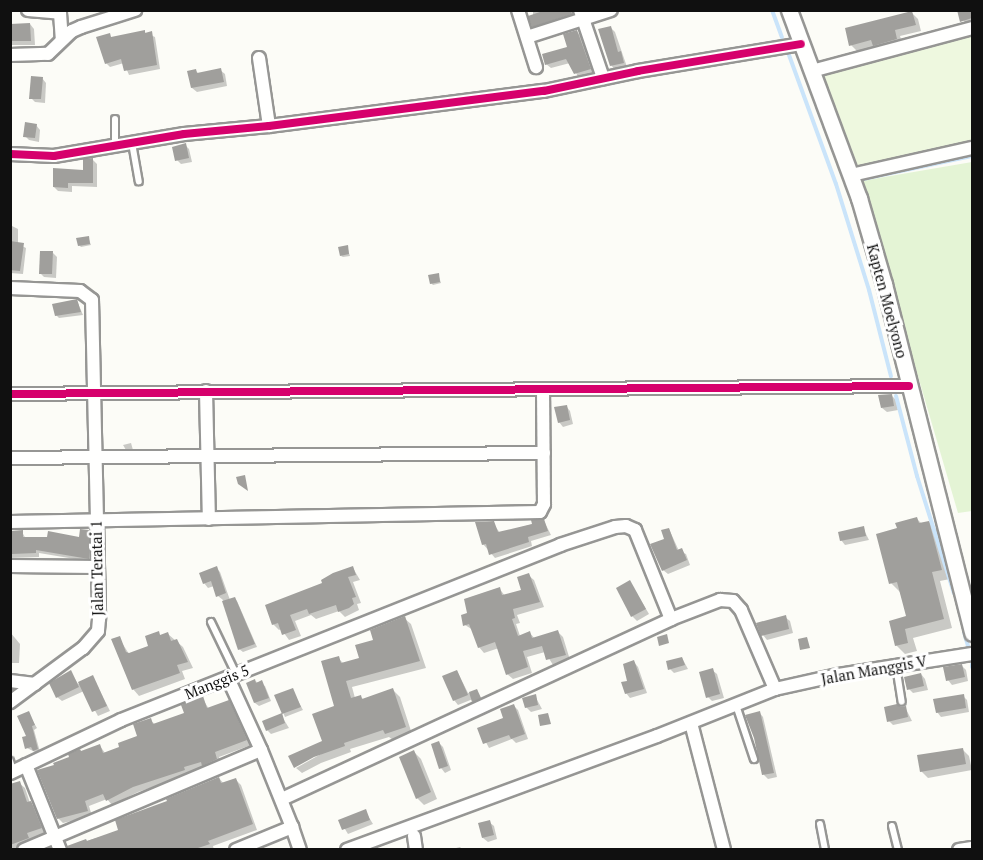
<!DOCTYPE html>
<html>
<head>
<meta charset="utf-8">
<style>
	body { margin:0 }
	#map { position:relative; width:983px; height:860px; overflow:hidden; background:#fcfcf7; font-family:"PT Serif",serif }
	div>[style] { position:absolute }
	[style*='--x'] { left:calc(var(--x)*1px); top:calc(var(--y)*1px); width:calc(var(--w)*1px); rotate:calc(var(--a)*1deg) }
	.green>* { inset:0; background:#e4f4d5 }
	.pitch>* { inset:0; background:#eef8df }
	.shadow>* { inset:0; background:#0003 }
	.stream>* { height:4px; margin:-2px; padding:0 2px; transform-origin:2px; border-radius:2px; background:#cae4fa }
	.building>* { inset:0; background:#a09f9c }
	.roads { filter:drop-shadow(2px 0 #969694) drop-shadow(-2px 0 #969694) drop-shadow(0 2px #969694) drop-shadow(0 -2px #969694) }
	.service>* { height:6px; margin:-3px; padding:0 3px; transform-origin:3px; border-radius:3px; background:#fffffe }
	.minor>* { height:12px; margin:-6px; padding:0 6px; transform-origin:6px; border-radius:6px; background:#fffffe }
	.tertiary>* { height:15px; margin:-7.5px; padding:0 7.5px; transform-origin:7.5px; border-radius:7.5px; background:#fffffe }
	.cycleway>* { height:8px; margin:-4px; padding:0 4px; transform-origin:4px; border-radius:4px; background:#d6006c }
	span { translate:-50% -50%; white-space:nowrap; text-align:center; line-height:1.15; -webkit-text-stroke:6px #fff; paint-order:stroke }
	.street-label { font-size:15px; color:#101010 }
	.frame { position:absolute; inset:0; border:12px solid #101010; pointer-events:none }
</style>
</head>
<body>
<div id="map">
	<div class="green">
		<i style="clip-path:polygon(972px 162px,972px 511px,958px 513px,861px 181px)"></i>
	</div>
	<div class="pitch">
		<i style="clip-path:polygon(972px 36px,972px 142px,935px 148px,855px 169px,821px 76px)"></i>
	</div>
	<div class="shadow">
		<i style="clip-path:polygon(533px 10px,577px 10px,576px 18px,537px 30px,533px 26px)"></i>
		<i style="clip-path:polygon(959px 10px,972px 10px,972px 23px,966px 25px)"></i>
		<i style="clip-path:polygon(912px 13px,918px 19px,921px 31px,900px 36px,903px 45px,880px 51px,875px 46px,857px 51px,851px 45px)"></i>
		<i style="clip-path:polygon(10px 24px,30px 24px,34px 29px,35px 45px,10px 45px)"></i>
		<i style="clip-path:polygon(611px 28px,615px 32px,627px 67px,615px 70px,611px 65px)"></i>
		<i style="clip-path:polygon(576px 31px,581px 36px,594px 73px,579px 78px,570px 63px,551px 68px,546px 64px,569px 48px)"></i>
		<i style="clip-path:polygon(144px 32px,155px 37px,160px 69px,129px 75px,124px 63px,110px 67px,106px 63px,112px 38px)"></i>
		<i style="clip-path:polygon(220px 70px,225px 74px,227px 86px,197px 92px,192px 88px,196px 71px,199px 74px)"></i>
		<i style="clip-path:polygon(42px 78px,46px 83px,45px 103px,35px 102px,31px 98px)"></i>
		<i style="clip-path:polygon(36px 125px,40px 130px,39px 142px,29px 140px,25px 136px)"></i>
		<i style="clip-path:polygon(185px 145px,189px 149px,192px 162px,181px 164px,177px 160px)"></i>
		<i style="clip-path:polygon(92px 159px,97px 164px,97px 187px,72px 186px,72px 192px,58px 191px,54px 187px,85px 171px)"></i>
		<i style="clip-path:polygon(10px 225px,18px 229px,18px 244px,26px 248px,23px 274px,10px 273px)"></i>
		<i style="clip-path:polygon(88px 237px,91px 245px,81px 247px,79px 245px)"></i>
		<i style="clip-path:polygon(347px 247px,350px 256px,343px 257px,341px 256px)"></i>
		<i style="clip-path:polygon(53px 253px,57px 257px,56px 278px,44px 277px,40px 273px)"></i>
		<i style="clip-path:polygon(438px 274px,441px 283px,433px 285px,431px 283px)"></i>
		<i style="clip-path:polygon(77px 301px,83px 315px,59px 318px,56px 315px)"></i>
		<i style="clip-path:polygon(892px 396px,896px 400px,898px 410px,887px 412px,882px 408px)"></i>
		<i style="clip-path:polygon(566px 406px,570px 411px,573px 424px,563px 427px,559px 422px)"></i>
		<i style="clip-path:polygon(131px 443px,133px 450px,126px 450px,123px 445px)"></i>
		<i style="clip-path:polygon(917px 519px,922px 524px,929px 522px,938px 531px,950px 579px,940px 581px,952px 628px,913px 638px,917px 651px,905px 654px,896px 645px,908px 617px,900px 592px,891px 583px,899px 530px)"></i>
		<i style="clip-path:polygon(544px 521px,551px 535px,531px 541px,532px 546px,495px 558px,483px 544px,493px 523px,500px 533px)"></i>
		<i style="clip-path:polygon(863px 528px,869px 540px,845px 545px,841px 540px)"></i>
		<i style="clip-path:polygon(669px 529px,679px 551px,686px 554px,690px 565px,668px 574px,663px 570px)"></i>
		<i style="clip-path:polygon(22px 532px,26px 539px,80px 539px,88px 532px,92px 536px,93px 562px,39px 553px,39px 557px,10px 558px,10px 533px)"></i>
		<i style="clip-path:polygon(216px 568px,220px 572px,230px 600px,234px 598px,237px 601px,257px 647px,243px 652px,239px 649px,223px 600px,218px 596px,214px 586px,208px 588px,204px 583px)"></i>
		<i style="clip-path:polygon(353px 568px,360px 580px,353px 582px,361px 603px,357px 604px,359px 610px,345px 617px,339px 611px,316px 619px,311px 615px,295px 621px,301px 636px,289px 640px,281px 629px,279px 630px,273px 624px,324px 583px)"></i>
		<i style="clip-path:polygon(528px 575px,534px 580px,544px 607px,517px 615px,520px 623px,516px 624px,520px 636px,530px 633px,535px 639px,558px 632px,563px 637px,570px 660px,553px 665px,545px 652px,527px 657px,532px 673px,513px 679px,507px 674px,499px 648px,484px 653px,479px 647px,473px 630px,465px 625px,469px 614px,499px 588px,505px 596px,522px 590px)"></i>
		<i style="clip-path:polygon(630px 582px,649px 614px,637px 621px,632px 616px)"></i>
		<i style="clip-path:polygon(785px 617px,790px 621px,793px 633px,767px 640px,763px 635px)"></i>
		<i style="clip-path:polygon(404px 618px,411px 624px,426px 668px,352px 687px,355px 698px,360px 696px,364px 700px,393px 690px,400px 697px,412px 734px,393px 740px,389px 737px,350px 749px,351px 752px,321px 763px,302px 773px,296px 768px,321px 754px,320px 752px,296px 765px,296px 767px,290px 756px,324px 742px,314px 715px,336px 707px,323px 662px,338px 658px,344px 664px,361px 659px,357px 646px,375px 641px,371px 631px)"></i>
		<i style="clip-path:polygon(10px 632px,20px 644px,19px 663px,10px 663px)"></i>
		<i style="clip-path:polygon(158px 633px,161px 636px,168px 634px,183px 647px,193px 668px,182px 671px,185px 679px,139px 696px,133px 689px,119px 638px,129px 654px,150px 647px)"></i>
		<i style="clip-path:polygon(682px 658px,688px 669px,674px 673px,670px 669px)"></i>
		<i style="clip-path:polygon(634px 662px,638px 667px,647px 693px,630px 698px,626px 693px)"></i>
		<i style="clip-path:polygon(962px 666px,966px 670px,968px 681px,952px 685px,948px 680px)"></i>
		<i style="clip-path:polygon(712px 670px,717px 674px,724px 698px,712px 701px,708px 697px)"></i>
		<i style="clip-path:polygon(457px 671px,468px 693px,477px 690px,481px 700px,475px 703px,473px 699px,458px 705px,454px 700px)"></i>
		<i style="clip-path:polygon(71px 672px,78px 684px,93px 677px,110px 711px,98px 716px,84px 691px,62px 701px,57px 697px)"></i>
		<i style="clip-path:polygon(921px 674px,925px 679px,928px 690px,913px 693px,909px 689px)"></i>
		<i style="clip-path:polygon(255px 681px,265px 686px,271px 701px,259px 706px,255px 703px,248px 683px)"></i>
		<i style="clip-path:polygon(292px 690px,303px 710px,285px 717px,276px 696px)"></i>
		<i style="clip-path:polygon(535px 696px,542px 709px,531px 712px,526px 707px)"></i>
		<i style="clip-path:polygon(963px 696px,967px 700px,969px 712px,941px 717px,937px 712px)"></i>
		<i style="clip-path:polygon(202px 698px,209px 709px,229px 702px,234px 707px,251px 745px,219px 757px,221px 764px,209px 770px,205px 767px,188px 772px,189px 775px,138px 792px,112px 805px,107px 799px,89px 806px,92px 816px,63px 823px,58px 818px,55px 766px,100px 746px,105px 753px,121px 748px,139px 737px,150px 720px,156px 725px,186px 714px)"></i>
		<i style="clip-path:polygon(513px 705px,518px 710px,528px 739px,516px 743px,512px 739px,489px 748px,479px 729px,505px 719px)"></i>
		<i style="clip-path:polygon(905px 707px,912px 721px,893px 725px,889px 721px)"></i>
		<i style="clip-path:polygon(759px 712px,763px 717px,777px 777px,768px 779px,764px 775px,755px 738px)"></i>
		<i style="clip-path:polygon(28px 713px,37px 728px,34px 730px,40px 752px,37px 753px,27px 748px)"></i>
		<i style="clip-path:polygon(281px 715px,289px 728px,271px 734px,267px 730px)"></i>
		<i style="clip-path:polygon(439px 743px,443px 747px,451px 770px,445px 773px,441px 768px)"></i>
		<i style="clip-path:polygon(962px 749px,969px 756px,972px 770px,928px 778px,921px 771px)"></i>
		<i style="clip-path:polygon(414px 752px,421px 759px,437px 799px,424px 805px,417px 798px)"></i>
		<i style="clip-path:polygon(219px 778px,224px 784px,235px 779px,241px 785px,257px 830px,213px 846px,214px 850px,74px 850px,73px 845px,120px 831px,168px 802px)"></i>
		<i style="clip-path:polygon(19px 783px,25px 788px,30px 803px,37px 808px,46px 833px,32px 838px,33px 844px,11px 850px,10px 786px)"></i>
		<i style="clip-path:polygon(365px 811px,373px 824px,348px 834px,340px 821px)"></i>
		<i style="clip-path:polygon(489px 822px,494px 826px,497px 839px,488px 842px,483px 838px)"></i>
		<i style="clip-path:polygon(460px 847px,463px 850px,448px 850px)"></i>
	</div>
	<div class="stream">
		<i style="--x:772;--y:10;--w:29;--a:70"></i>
		<i style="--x:789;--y:55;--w:137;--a:70"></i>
		<i style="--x:836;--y:184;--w:111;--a:72.7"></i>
		<i style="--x:869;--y:290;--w:89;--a:75.7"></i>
		<i style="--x:863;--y:179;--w:111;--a:-11.9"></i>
		<i style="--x:896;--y:396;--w:83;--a:75.3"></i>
		<i style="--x:917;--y:476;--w:123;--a:72.5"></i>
		<i style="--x:964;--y:632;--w:15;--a:74"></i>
		<i style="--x:972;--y:664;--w:3;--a:90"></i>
	</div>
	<div class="building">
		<i style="clip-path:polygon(546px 10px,571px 10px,572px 14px,532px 27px,528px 16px)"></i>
		<i style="clip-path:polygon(957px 10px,972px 10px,972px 18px,960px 22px)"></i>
		<i style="clip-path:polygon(912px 11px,916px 25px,895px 30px,897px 39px,873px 46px,871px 40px,849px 46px,845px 28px)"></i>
		<i style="clip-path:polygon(30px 23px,31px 41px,10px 41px,10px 24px)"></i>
		<i style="clip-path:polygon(611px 26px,618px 52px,621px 51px,624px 63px,610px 66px,598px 29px)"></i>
		<i style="clip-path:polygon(145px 30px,145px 33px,152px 31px,157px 65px,124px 71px,121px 59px,105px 64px,96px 37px,110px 33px,111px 37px)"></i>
		<i style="clip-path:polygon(577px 30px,591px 69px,574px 74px,566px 59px,545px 65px,542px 54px,567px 47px,563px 34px)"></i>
		<i style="clip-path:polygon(221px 68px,224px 82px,191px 88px,187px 71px,196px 69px,197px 73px)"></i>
		<i style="clip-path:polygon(31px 76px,43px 77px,41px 99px,29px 99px)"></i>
		<i style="clip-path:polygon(25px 122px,37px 124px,35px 138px,23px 137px)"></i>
		<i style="clip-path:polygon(186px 143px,189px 158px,175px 161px,172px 147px)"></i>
		<i style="clip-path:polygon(93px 158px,93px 183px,68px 183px,68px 188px,53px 187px,53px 168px,83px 170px,83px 159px)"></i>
		<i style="clip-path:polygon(89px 236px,90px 244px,78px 246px,76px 238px)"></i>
		<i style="clip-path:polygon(10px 241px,24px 243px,20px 271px,10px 270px)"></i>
		<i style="clip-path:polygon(348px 245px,349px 254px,340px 256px,338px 247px)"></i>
		<i style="clip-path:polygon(40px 251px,53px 251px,52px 274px,39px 274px)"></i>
		<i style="clip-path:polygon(439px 273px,440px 282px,430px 284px,428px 275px)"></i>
		<i style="clip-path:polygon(77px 299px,81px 312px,55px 316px,52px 304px)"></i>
		<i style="clip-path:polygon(892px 394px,894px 406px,881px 408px,878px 395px)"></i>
		<i style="clip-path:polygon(567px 405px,570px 420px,558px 423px,554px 407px)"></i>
		<i style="clip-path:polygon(245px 475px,248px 491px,238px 484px,236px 477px)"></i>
		<i style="clip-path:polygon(917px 517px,919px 523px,929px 521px,942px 570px,932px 572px,944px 619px,905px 629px,908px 643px,895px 646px,889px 621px,906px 616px,897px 582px,889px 584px,876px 534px,897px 528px,895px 523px)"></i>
		<i style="clip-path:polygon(544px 519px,548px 531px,528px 537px,529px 542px,489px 555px,486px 544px,482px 545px,475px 522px,494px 521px,498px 532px,532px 524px,531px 520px)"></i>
		<i style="clip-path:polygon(864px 526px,866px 536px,840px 541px,838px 532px)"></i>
		<i style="clip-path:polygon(669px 528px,677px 550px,682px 548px,687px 560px,662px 571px,650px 544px,664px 539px,661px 530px)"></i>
		<i style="clip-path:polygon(80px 529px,89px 530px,89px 559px,36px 550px,36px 553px,12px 554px,10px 531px,23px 530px,23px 537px,47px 537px,48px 531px,79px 537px)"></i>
		<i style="clip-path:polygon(217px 566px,226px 593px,216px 597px,211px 581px,203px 584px,199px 573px)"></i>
		<i style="clip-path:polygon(353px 566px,356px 575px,348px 577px,356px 597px,352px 598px,354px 604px,349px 608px,338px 612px,336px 605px,309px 614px,307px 609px,290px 615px,296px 630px,282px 635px,278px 623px,272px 625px,265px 605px,322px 583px,321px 580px,333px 573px)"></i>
		<i style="clip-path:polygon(529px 573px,540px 602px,513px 609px,515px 618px,512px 619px,518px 636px,530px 631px,532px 638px,558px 630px,566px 655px,546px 660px,542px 646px,523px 651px,528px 667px,506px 675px,495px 642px,478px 648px,469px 624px,463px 626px,461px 615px,467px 613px,464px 599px,500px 587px,502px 595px,521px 590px,517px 577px)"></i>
		<i style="clip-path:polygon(630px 580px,646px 609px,631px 617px,616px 588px)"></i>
		<i style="clip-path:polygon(235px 597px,255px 644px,238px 650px,222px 601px)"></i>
		<i style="clip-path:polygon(786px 615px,789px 629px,761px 636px,756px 623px)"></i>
		<i style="clip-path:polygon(405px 616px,420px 661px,346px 681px,351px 698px,361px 695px,362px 699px,393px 688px,406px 727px,385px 734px,383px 730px,344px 743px,345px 746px,314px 757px,294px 768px,288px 756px,322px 741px,312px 714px,334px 706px,321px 661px,339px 656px,341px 663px,359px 658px,355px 645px,373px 640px,370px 630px)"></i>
		<i style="clip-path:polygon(159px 631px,160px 635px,168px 632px,171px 641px,177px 639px,188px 662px,177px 665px,180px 673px,132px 690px,111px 639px,120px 636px,126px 652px,129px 653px,148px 646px,145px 636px)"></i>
		<i style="clip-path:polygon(667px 634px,669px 643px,659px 646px,657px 637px)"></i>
		<i style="clip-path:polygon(807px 637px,810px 648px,800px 650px,798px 639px)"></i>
		<i style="clip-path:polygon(682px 657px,685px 665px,668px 670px,666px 661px)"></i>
		<i style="clip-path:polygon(634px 660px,644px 689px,625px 694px,621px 682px,627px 681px,623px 664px)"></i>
		<i style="clip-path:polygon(962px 664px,965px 677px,946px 681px,943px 667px)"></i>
		<i style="clip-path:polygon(713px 668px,720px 694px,706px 698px,699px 672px)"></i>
		<i style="clip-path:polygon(71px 670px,79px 687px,56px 698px,49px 683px)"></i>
		<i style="clip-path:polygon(457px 670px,468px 695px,453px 701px,442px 676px)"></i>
		<i style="clip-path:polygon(921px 673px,924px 686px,907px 690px,904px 677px)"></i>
		<i style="clip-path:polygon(93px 675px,107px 706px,92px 712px,78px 682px)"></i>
		<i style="clip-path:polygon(255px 679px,256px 683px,262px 680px,269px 698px,254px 703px,246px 683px)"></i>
		<i style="clip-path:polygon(293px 688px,301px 707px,282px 714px,274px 695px)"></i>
		<i style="clip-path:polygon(477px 689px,481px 698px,472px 702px,469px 692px)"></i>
		<i style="clip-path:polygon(536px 694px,538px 705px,525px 708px,522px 698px)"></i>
		<i style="clip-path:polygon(964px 694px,966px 708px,936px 713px,933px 699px)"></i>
		<i style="clip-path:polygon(203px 696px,207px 708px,229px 700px,247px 740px,215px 752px,217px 759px,202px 766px,201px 762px,184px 767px,185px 770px,133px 787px,106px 801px,103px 794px,85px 801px,88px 811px,57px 819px,37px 770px,54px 765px,53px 763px,69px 757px,68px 754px,80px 749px,81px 751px,100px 744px,103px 753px,119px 747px,118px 743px,137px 736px,133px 724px,151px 718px,153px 724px,184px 713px,181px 705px)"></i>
		<i style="clip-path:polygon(514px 704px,525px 734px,511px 739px,509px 735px,483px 744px,477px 728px,503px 718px,500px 709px)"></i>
		<i style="clip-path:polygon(897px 704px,901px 707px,906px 706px,908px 717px,887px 722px,884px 707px)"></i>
		<i style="clip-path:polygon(29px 711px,35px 725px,32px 726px,38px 749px,33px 751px,31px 747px,25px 749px,22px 737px,26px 736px,17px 716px)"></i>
		<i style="clip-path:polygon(760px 711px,774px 773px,762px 775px,754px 738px,745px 715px)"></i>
		<i style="clip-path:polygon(282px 713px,285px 723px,266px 731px,262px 721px)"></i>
		<i style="clip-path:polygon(548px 713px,551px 724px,540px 726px,538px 715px)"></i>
		<i style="clip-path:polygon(439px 741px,448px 766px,439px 769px,431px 744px)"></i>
		<i style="clip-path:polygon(963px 748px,966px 764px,920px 772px,917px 755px)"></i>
		<i style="clip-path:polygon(414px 750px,431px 792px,416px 799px,399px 757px)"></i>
		<i style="clip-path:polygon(219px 777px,221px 783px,236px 778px,253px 824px,208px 841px,210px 844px,195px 849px,68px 849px,67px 846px,86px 839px,87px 841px,118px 830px,115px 820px,167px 801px,166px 799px)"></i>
		<i style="clip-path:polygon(20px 781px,27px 802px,31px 801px,42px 828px,27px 833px,29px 838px,10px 845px,10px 784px)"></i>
		<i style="clip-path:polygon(366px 809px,370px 820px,342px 830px,338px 820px)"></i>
		<i style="clip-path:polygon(490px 820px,494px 835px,482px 838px,478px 823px)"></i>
	</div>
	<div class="roads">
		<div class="service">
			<i style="--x:115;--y:119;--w:26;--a:90"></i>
			<i style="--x:132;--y:143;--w:39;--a:80"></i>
			<i style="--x:211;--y:622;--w:58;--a:64.3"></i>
			<i style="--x:896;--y:666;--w:36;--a:81"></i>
			<i style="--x:736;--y:705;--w:57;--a:71.6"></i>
			<i style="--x:10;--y:761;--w:10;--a:73"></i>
			<i style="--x:820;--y:824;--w:26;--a:79"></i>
			<i style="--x:892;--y:826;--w:25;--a:76"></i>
		</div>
		<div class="minor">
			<i style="--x:28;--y:10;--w:32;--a:5"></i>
			<i style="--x:60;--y:13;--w:27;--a:86"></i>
			<i style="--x:518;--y:10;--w:60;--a:72.5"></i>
			<i style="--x:580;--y:10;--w:72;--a:71.3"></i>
			<i style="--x:527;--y:37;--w:88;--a:-17.8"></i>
			<i style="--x:10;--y:55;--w:38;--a:-2"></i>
			<i style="--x:48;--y:54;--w:33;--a:-44"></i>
			<i style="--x:72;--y:31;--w:10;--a:-24"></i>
			<i style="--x:81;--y:27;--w:57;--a:-17.5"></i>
			<i style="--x:259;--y:58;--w:69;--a:81.6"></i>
			<i style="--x:812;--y:71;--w:166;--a:-15"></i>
			<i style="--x:10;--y:154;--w:44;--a:2.6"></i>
			<i style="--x:54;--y:156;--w:132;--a:-9.6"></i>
			<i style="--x:184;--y:134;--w:85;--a:-5.4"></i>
			<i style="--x:269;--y:126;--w:277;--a:-7.3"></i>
			<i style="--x:544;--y:91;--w:96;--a:-12"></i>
			<i style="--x:638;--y:71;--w:165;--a:-9.4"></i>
			<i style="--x:851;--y:175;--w:124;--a:-12.6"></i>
			<i style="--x:10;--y:288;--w:70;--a:2.5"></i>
			<i style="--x:80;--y:291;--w:15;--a:37"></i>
			<i style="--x:92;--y:300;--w:319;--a:88.7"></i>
			<i style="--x:99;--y:619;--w:12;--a:95"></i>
			<i style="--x:98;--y:631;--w:23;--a:131"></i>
			<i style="--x:83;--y:648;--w:91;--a:143.5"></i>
			<i style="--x:206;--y:391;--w:128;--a:88.7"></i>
			<i style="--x:10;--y:394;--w:899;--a:-0.51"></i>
			<i style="--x:10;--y:458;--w:534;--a:-0.54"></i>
			<i style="--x:10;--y:522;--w:530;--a:-1.08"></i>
			<i style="--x:540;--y:512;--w:9;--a:-63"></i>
			<i style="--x:544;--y:504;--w:114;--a:-90.5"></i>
			<i style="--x:10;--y:566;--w:86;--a:0.7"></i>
			<i style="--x:228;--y:678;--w:79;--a:65.4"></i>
			<i style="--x:261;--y:750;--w:83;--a:68.1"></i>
			<i style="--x:10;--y:681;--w:25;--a:7"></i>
			<i style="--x:691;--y:723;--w:131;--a:75.4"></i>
			<i style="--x:26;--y:765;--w:92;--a:68.2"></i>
			<i style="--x:10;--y:773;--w:123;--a:-25.5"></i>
			<i style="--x:121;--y:720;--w:473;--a:-21.7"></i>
			<i style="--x:560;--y:545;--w:58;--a:-18.1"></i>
			<i style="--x:615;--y:527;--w:11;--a:-5"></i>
			<i style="--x:626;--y:526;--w:10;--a:24"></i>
			<i style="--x:635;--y:530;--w:96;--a:68"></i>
			<i style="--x:282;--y:799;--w:429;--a:-24.8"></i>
			<i style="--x:671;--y:619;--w:53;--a:-21.2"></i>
			<i style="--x:720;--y:600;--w:13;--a:4"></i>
			<i style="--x:733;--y:601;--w:12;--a:48"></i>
			<i style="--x:741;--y:610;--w:86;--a:66.7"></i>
			<i style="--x:414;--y:836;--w:14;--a:82"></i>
			<i style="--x:24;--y:850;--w:257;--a:-22.9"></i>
			<i style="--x:236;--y:850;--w:61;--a:-22.3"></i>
			<i style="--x:292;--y:827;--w:24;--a:71"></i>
			<i style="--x:347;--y:850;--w:330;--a:-20.2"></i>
			<i style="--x:657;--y:736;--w:127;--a:-21.7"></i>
			<i style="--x:775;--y:689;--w:65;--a:-12.5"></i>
			<i style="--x:838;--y:675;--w:136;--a:-8.9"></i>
			<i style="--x:959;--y:850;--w:13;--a:-9"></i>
		</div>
		<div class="tertiary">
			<i style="--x:789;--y:10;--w:201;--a:69.6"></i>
			<i style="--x:859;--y:198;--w:90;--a:73.8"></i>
			<i style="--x:884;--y:284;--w:360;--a:75.8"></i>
		</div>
	</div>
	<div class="cycleway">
		<i style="--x:10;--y:154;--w:44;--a:2.6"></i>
		<i style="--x:54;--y:156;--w:132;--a:-9.6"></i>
		<i style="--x:184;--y:134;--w:85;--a:-5.4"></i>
		<i style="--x:269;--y:126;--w:277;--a:-7.3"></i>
		<i style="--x:544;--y:91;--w:96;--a:-12"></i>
		<i style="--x:638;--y:71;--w:165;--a:-9.4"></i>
		<i style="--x:10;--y:394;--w:899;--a:-0.51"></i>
	</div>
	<div class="street-label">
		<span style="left:887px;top:301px;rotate:75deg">Kapten Moelyono</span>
		<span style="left:97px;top:568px;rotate:-91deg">Jalan Teratai 1</span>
		<span style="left:874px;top:670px;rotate:-10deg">Jalan Manggis V</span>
		<span style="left:217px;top:682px;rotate:-22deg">Manggis 5</span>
	</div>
	<div class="frame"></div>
</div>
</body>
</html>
